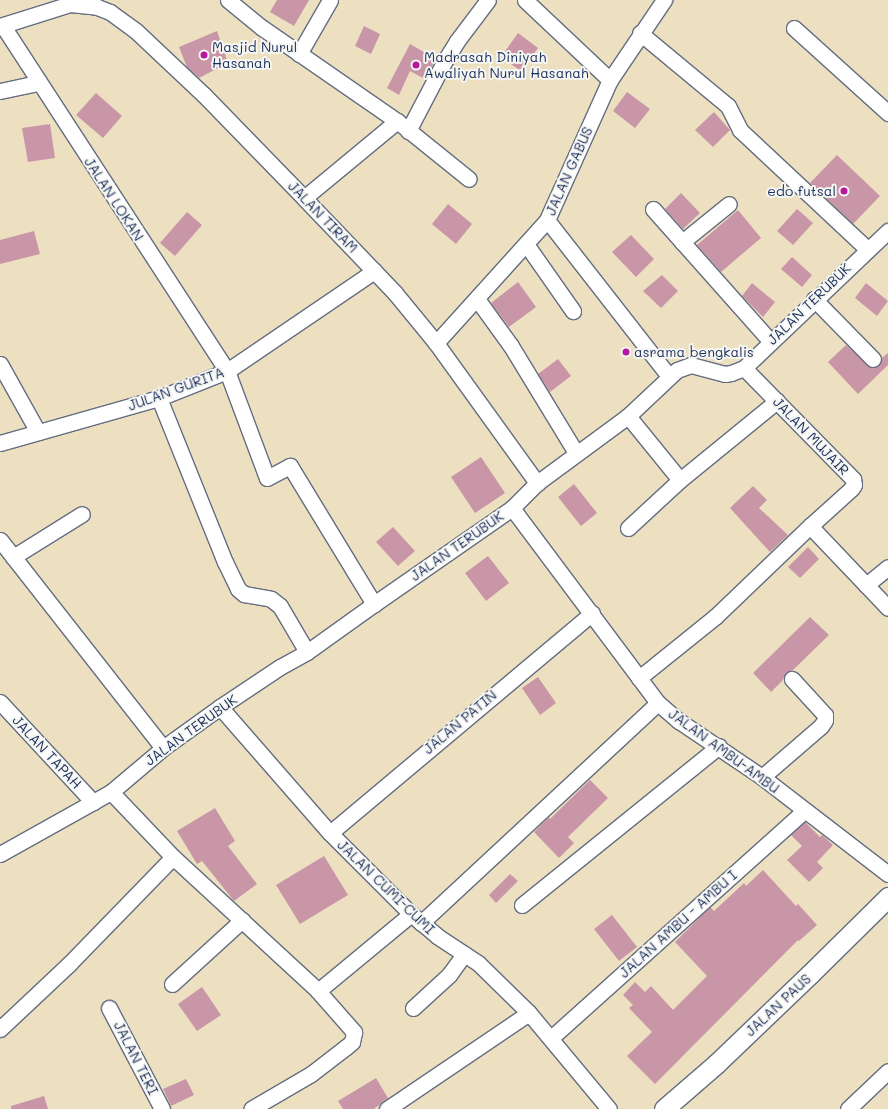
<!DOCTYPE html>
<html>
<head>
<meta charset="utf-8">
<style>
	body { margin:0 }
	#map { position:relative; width:888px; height:1109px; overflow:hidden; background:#ede0c0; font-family:Mali,sans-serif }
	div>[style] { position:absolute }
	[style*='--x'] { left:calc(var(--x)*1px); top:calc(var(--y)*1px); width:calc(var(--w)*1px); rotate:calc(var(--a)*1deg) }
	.building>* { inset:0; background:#c996a8 }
	.roads { filter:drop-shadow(1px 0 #646d80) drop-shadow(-1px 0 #646d80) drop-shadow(0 1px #646d80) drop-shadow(0 -1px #646d80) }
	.minor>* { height:15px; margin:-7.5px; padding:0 7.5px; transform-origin:7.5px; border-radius:7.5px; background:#fff }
	.major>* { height:19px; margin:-9.5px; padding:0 9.5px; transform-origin:9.5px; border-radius:9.5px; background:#fff }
	.dots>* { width:11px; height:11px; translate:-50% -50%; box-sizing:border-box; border:2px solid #f6f6f2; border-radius:50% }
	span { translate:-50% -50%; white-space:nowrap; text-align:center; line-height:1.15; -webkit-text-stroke:4px #f6f6f2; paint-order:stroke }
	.poi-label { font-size:14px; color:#1b2f5e }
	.left { translate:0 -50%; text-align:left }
	.right { translate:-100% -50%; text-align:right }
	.street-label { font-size:14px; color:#1b2f5e }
</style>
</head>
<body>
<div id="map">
	<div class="building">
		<i style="clip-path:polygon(277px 0,309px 0,294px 26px,270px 12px)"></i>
		<i style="clip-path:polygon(364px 26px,380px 34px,371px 54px,355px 46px)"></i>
		<i style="clip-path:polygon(217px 31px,228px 63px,199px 78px,187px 67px,179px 47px)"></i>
		<i style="clip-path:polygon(518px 33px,538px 48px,521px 71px,501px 57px)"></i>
		<i style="clip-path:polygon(410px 44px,436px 59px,425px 79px,410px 71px,399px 95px,387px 88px)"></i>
		<i style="clip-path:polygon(627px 92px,650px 109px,635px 128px,613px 111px)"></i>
		<i style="clip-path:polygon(96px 93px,122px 116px,103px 138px,76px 115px)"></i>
		<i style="clip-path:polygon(714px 112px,730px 130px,713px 147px,695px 130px)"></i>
		<i style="clip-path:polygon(50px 124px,55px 158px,28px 162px,22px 128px)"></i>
		<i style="clip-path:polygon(837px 155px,880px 196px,853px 224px,810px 183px)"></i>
		<i style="clip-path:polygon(681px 193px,700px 213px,683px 229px,665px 209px)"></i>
		<i style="clip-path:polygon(448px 204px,472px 224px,456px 244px,432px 224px)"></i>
		<i style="clip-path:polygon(797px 209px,813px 223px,793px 245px,777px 231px)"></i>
		<i style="clip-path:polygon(738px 210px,761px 238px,721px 272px,697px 245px)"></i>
		<i style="clip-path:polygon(187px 212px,202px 225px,175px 256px,160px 243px)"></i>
		<i style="clip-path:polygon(34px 231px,40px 254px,0 264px,0 240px)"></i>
		<i style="clip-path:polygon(631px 235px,654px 259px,636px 277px,612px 252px)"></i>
		<i style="clip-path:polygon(792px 257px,812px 275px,802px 287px,781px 269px)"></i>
		<i style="clip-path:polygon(662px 275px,678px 291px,661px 308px,643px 291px)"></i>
		<i style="clip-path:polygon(518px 282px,536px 307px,509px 327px,491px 303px)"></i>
		<i style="clip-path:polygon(752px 283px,775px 302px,763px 317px,742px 296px)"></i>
		<i style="clip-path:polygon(866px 283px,888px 301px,877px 316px,855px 298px)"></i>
		<i style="clip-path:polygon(846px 345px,871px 368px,879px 366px,882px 358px,888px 353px,888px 365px,858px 394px,828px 362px)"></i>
		<i style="clip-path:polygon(558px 359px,571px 376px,550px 392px,538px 374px)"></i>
		<i style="clip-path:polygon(481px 457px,505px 493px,475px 513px,451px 477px)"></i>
		<i style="clip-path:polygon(574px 484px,597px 513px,581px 526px,558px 497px)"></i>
		<i style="clip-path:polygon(753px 486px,767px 500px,759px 508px,788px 535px,770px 552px,730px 508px)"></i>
		<i style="clip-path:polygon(393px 527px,415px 551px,398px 566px,376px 542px)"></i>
		<i style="clip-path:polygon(808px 547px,819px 559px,800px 578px,788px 567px)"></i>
		<i style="clip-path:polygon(488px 556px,509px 583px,486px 601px,465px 573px)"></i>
		<i style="clip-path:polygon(810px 617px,829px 635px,793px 670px,786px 673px,783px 680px,771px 692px,753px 673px)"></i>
		<i style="clip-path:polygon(538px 677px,556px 703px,540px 715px,522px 688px)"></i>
		<i style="clip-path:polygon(590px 780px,608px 798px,568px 837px,574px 843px,559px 858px,534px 832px,549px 817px,550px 819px)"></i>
		<i style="clip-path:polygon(215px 808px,235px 841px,228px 846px,257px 884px,234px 901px,202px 861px,197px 864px,177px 831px)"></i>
		<i style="clip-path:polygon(805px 822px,820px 837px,822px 835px,833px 845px,817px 862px,823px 868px,809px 882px,787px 860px,802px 846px,791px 835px)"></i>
		<i style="clip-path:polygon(324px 856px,348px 895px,300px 924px,276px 885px)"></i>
		<i style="clip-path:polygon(763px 870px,796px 906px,798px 904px,817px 925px,799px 941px,798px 940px,655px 1084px,627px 1056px,652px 1032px,629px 1008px,633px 1005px,623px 995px,635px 982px,645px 992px,651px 986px,673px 1010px,707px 976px,675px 942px,710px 907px,714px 911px,744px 883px,746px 886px)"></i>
		<i style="clip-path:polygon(510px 874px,518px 881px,496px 903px,489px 895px)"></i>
		<i style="clip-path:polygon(612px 915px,637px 947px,619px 961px,594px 929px)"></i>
		<i style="clip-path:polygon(202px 987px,221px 1015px,197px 1031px,178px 1004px)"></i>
		<i style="clip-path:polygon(376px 1078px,388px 1098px,374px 1109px,343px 1109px,338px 1101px)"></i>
		<i style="clip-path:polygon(186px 1079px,194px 1095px,171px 1106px,163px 1089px)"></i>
		<i style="clip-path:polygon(44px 1096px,48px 1109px,11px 1109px,11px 1106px)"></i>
	</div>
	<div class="roads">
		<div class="minor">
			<i style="--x:70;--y:0;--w:4;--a:90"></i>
			<i style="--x:70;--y:4;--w:27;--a:6"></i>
			<i style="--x:97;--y:7;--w:14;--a:21"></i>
			<i style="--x:110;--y:12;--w:32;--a:36"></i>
			<i style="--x:136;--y:31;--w:93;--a:43.3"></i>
			<i style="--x:204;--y:95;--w:144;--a:45.8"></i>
			<i style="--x:304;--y:198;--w:132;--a:46.2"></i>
			<i style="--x:395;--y:293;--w:65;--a:50.6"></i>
			<i style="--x:436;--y:343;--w:173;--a:54.2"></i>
			<i style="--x:228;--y:0;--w:43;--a:39.3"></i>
			<i style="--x:261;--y:27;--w:165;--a:34.7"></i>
			<i style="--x:397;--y:121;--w:92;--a:38.9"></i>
			<i style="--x:525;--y:0;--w:117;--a:43.3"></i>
			<i style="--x:0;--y:26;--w:73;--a:-17.4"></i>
			<i style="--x:3;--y:26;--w:411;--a:57"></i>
			<i style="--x:227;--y:371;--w:114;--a:69.5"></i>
			<i style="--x:267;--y:478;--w:26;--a:-28"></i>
			<i style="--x:290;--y:466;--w:162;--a:58.7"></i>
			<i style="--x:794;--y:28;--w:127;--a:42.1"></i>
			<i style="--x:640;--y:33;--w:114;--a:39.7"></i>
			<i style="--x:728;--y:106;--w:27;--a:63"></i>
			<i style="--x:740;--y:130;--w:174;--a:43.1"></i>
			<i style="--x:299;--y:54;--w:62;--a:-60.1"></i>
			<i style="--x:0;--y:91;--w:40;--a:-12"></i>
			<i style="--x:408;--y:131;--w:78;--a:-62.4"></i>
			<i style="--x:444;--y:62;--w:25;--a:-58"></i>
			<i style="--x:457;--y:41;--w:51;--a:-52.9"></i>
			<i style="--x:304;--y:198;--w:121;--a:-39.6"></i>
			<i style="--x:653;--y:209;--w:176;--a:48.4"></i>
			<i style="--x:547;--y:220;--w:198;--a:52"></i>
			<i style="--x:682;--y:242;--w:60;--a:-39"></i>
			<i style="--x:526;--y:244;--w:82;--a:55"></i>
			<i style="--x:477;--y:299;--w:58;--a:54.1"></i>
			<i style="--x:511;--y:346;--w:125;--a:58.7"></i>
			<i style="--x:814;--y:299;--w:84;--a:45.5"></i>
			<i style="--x:436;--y:343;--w:166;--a:-47.9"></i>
			<i style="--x:547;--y:220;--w:154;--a:-65.8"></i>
			<i style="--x:610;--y:80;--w:97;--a:-56"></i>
			<i style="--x:0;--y:364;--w:78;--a:60.8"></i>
			<i style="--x:744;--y:368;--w:156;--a:45.5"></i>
			<i style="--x:853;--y:479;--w:6;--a:81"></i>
			<i style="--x:854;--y:485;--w:5;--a:127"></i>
			<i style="--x:851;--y:489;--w:55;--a:137.9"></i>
			<i style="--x:810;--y:526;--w:113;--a:46.4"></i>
			<i style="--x:159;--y:398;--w:177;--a:68.1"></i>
			<i style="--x:225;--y:562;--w:30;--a:64"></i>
			<i style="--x:238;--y:589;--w:8;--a:40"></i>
			<i style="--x:244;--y:594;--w:27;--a:10"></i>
			<i style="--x:271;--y:599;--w:11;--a:38"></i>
			<i style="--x:280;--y:606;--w:53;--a:59.6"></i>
			<i style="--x:628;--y:416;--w:82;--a:50.9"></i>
			<i style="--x:0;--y:443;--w:165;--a:-15.8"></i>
			<i style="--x:159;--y:398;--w:73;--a:-21.7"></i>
			<i style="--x:227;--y:371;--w:178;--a:-34.2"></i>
			<i style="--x:512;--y:508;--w:244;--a:53.2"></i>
			<i style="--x:658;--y:703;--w:28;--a:41"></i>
			<i style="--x:679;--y:721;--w:100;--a:34"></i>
			<i style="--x:762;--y:777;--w:159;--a:37.6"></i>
			<i style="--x:628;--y:528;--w:71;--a:-42.7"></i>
			<i style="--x:680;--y:480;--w:125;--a:-39.2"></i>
			<i style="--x:0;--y:540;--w:264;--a:51.9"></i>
			<i style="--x:13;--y:557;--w:81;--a:-31.9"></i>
			<i style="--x:866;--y:585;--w:28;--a:-39"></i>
			<i style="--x:639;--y:678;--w:99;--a:-38.8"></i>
			<i style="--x:716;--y:616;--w:130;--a:-43.8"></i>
			<i style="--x:0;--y:702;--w:137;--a:47.1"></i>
			<i style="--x:220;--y:707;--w:167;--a:48.9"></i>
			<i style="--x:330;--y:833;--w:115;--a:45"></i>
			<i style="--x:411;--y:914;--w:34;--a:40"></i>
			<i style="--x:437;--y:936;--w:49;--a:33.4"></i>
			<i style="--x:478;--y:963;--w:71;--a:44.4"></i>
			<i style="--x:529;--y:1013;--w:125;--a:50.2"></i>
			<i style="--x:762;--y:777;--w:78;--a:-40.8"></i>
			<i style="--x:821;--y:726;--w:7;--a:-56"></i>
			<i style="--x:825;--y:720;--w:5;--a:-90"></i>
			<i style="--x:825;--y:715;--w:49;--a:-132.5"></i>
			<i style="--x:111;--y:792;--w:90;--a:46.4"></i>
			<i style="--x:173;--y:857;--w:197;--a:42.7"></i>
			<i style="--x:318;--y:991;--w:55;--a:48.7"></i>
			<i style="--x:354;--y:1032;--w:10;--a:101"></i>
			<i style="--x:352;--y:1042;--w:8;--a:140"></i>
			<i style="--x:346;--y:1047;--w:44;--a:142.4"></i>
			<i style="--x:311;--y:1074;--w:69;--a:149.7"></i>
			<i style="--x:330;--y:833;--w:342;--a:-40"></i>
			<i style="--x:0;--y:854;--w:127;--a:-29.2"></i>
			<i style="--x:111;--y:792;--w:68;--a:-40.2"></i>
			<i style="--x:163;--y:748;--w:70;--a:-35.7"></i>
			<i style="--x:220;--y:707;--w:72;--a:-33.7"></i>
			<i style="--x:280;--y:667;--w:31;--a:-29"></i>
			<i style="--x:307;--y:652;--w:82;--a:-35.6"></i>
			<i style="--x:374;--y:604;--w:168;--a:-34.8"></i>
			<i style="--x:512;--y:508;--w:35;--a:-45"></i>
			<i style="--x:537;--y:483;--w:113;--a:-36.4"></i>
			<i style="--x:628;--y:416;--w:67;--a:-43.2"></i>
			<i style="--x:677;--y:370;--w:15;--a:-20"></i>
			<i style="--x:691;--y:365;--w:35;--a:15"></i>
			<i style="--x:725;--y:374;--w:6;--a:-9"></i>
			<i style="--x:731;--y:373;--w:14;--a:-21"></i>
			<i style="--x:744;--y:368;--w:199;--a:-43.6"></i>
			<i style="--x:522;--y:905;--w:253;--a:-38.9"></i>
			<i style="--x:421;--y:923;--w:323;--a:-42.9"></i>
			<i style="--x:172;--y:984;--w:95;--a:-42.4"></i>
			<i style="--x:318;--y:991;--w:121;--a:-39.6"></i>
			<i style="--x:109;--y:1008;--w:114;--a:62.3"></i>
			<i style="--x:413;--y:1008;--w:49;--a:-42.5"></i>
			<i style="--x:449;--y:975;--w:26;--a:-54"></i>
			<i style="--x:0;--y:1029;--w:95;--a:-43.3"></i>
			<i style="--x:69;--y:964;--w:149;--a:-45.8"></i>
			<i style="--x:551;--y:1038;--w:341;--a:-41.9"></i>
			<i style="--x:387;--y:1109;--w:171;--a:-34.1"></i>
			<i style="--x:848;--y:1109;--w:55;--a:-43.5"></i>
		</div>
		<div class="major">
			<i style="--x:664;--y:1109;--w:69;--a:-40.9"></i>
			<i style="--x:716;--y:1064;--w:130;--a:-43.8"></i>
			<i style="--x:810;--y:974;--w:110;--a:-44.6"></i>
		</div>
	</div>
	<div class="dots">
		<i style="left:204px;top:55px;background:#b5179e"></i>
		<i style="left:416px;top:65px;background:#b5179e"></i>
		<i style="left:844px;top:191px;background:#b5179e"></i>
		<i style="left:626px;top:352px;background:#b5179e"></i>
	</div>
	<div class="poi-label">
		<span class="left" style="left:212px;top:55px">Masjid Nurul<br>Hasanah</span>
		<span class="left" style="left:424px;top:65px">Madrasah Diniyah<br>Awaliyah Nurul Hasanah</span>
		<span class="right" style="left:836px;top:191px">edo futsal</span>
		<span class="left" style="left:634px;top:352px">asrama bengkalis</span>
	</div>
	<div class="street-label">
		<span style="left:569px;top:171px;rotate:-66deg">JALAN GABUS</span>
		<span style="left:114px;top:199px;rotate:57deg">JALAN LOKAN</span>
		<span style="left:323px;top:217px;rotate:46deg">JALAN TIRAM</span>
		<span style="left:809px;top:304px;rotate:-44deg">JALAN TERUBUK</span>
		<span style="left:176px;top:389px;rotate:-20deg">JULAN GURITA</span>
		<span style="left:811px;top:436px;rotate:46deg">JALAN MUJAIR</span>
		<span style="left:457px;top:546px;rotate:-35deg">JALAN TERUBUK</span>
		<span style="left:460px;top:722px;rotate:-40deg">JALAN PATIN</span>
		<span style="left:191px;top:730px;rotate:-36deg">JALAN TERUBUK</span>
		<span style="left:724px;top:751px;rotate:36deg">JALAN AMBU-AMBU</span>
		<span style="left:47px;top:752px;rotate:47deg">JALAN TAPAH</span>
		<span style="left:386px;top:887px;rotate:44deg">JALAN CUMI-CUMI</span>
		<span style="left:678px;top:924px;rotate:-42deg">JALAN AMBU - AMBU I</span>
		<span style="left:778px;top:1005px;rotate:-43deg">JALAN PAUS</span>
		<span style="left:136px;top:1058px;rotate:63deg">JALAN TERI</span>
	</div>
</div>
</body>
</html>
